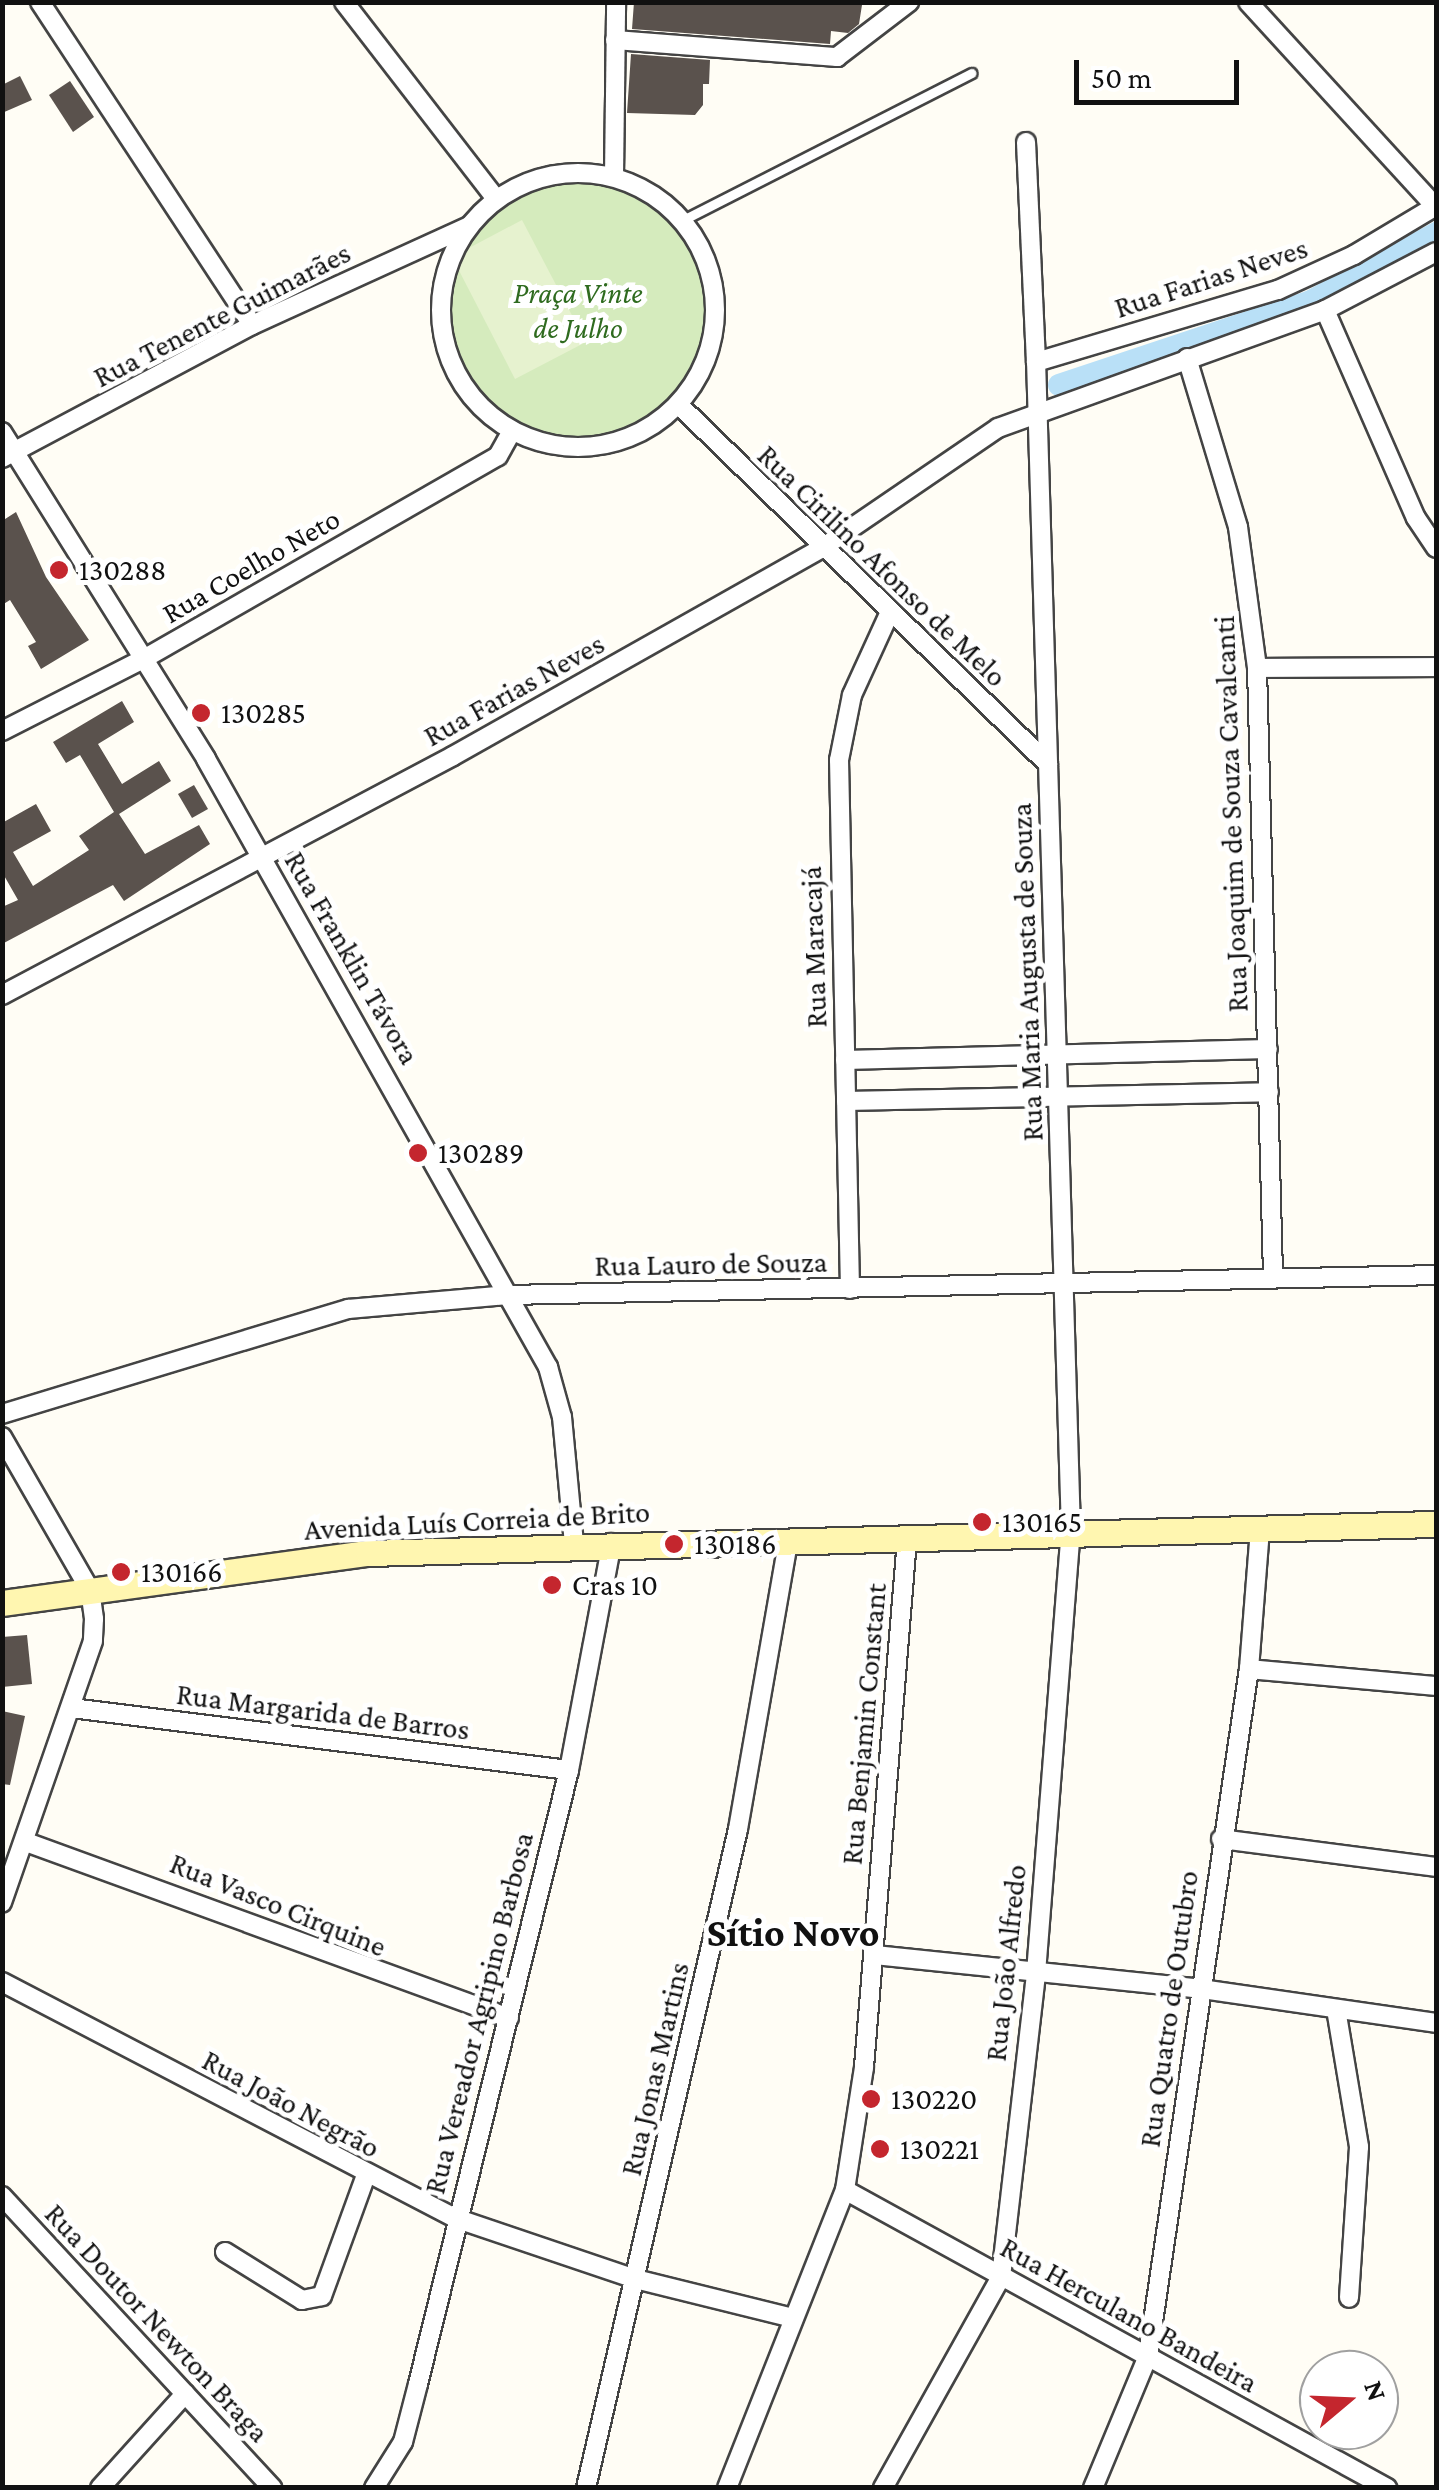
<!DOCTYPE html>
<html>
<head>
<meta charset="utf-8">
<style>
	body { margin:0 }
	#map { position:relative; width:1439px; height:2490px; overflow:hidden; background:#fffdf5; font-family:"Crimson Pro",serif }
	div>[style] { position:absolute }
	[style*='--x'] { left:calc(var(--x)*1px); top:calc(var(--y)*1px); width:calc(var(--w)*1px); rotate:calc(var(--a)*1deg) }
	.green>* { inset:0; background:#d5ebbd }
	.round { border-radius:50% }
	.pitch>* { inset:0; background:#e6f2cf }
	.canal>* { height:22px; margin:-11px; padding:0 11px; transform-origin:11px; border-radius:11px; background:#b9e0f7 }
	.building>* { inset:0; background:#5a524d }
	.roads { filter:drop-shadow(2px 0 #444) drop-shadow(-2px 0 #444) drop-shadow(0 2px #444) drop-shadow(0 -2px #444) }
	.lane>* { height:9px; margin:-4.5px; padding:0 4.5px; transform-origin:4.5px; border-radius:4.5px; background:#fff }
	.street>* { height:18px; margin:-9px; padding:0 9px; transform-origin:9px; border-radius:9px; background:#fff }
	.street>.ring { margin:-9px; padding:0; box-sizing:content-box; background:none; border:18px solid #fff; border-radius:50% }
	.secondary>* { height:25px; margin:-12.5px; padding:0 12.5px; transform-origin:12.5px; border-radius:12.5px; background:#fff6b0 }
	.dots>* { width:28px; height:28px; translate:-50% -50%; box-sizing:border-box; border:5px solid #fff; border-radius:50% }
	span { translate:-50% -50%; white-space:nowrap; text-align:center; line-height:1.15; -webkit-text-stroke:10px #fff; paint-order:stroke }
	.street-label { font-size:30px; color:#111 }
	.park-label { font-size:30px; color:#2f6b1f; font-style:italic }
	.poi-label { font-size:30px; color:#111 }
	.left { translate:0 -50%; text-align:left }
	.district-label { font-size:40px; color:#111; font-weight:700 }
	.frame { position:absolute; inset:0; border:5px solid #111; pointer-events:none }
	.north { position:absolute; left:1299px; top:2350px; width:100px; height:100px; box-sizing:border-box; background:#fff; border:2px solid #a0a0a0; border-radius:50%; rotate:71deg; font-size:28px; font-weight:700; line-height:40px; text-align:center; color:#111 }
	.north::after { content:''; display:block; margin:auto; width:35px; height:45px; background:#c4262e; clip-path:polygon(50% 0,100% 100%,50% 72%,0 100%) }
	.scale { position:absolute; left:1074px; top:60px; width:165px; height:45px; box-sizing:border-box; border:5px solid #111; border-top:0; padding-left:12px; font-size:30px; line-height:35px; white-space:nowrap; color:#111; -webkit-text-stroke:8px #fff; paint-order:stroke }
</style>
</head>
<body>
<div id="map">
	<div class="green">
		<i class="round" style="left:441px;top:173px;width:274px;height:274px"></i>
	</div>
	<div class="pitch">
		<i style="clip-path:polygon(522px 220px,586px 342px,515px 379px,452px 257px)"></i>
	</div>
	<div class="canal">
		<i style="--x:1059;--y:385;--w:263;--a:-18.4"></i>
		<i style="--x:1309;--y:302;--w:145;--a:-28.5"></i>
	</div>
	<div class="building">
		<i style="clip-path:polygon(634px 2px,845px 2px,862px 5px,859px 24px,848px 33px,831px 31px,830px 44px,632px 29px)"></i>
		<i style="clip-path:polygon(631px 54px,710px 60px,709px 84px,703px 84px,703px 105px,695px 115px,627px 113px)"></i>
		<i style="clip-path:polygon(20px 76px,32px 100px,2px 113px,2px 85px)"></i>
		<i style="clip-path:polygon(70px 81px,94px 117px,73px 132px,49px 95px)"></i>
		<i style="clip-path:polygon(16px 512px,46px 577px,89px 640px,41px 669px,28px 646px,36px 642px,10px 600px,2px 605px,2px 521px)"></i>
		<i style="clip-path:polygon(122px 701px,134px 722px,98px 744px,122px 784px,159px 761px,171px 781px,119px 814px,145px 854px,199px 825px,210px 844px,124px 901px,113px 885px,2px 944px,2px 907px,18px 900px,2px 872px,2px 823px,36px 804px,51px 831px,13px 852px,33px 886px,89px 850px,79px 836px,114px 812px,80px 755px,66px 763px,53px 742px)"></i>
		<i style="clip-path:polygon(194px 785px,208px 809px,192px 818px,178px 794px)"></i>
		<i style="clip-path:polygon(27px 1635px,32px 1684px,2px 1687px,2px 1637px)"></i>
		<i style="clip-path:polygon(2px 1711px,25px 1716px,10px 1785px,2px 1784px)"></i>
	</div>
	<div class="roads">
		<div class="lane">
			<i style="--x:681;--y:221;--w:326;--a:-27"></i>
		</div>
		<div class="street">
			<i style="--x:40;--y:2;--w:386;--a:56.7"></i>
			<i style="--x:344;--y:2;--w:249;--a:52.3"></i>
			<i style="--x:1248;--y:2;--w:278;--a:47.5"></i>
			<i style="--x:615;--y:40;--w:223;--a:4.4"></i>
			<i style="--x:837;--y:57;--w:91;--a:-37.4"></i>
			<i style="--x:1026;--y:142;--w:220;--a:87.4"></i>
			<i class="ring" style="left:441px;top:173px;width:256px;height:256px"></i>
			<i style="--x:614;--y:177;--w:175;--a:-89.3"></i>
			<i style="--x:1325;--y:310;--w:227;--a:66.4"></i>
			<i style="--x:1416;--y:518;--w:36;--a:56"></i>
			<i style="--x:1187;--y:358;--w:177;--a:73.2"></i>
			<i style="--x:1238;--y:527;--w:142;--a:82.3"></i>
			<i style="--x:1257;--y:668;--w:608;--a:88.49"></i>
			<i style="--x:679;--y:405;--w:515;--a:44.21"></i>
			<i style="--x:2;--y:432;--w:385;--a:58"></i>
			<i style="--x:206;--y:759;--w:698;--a:60.64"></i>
			<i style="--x:548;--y:1367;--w:52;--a:74.4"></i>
			<i style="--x:562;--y:1417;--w:127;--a:84.6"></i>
			<i style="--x:2;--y:458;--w:283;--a:-28"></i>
			<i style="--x:252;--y:325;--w:239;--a:-24.5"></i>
			<i style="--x:1257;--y:668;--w:179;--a:-0.3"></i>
			<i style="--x:2;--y:731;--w:163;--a:-27"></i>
			<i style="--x:147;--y:657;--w:404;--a:-29.8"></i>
			<i style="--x:498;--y:456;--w:29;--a:-61"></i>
			<i style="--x:2;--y:995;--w:510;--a:-27.92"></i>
			<i style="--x:453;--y:756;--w:424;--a:-29.4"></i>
			<i style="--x:822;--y:548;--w:213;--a:-34.3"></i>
			<i style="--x:998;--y:428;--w:348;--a:-19.8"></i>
			<i style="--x:1325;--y:310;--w:125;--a:-27.6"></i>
			<i style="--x:845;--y:1060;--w:423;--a:-1.5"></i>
			<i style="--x:846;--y:1101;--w:423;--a:-1.2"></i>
			<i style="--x:850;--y:1289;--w:529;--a:-91.19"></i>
			<i style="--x:839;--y:760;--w:66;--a:-78.7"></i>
			<i style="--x:852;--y:695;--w:91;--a:-65.4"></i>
			<i style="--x:2;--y:1414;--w:362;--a:-16.9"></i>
			<i style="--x:348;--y:1309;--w:161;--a:-5"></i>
			<i style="--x:508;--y:1295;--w:928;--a:-1.23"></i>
			<i style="--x:2;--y:1437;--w:177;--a:60.1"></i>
			<i style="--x:90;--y:1590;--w:29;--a:82"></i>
			<i style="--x:94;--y:1619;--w:22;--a:93"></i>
			<i style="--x:93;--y:1641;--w:277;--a:109.2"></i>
			<i style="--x:1249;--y:1669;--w:188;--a:5.2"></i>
			<i style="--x:71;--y:1708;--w:502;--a:7.1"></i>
			<i style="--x:1221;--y:1839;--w:217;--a:7.4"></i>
			<i style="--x:26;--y:1842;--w:514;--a:20.02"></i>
			<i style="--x:874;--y:1955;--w:329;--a:5.9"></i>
			<i style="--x:1201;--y:1989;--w:237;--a:8.2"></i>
			<i style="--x:2;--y:1982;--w:511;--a:27.52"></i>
			<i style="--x:455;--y:2218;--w:190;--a:18.7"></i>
			<i style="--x:635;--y:2279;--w:163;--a:13.9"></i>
			<i style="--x:1336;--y:2009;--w:140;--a:80.5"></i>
			<i style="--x:1359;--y:2147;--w:151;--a:93.8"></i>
			<i style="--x:845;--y:2190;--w:619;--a:28.8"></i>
			<i style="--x:2;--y:2196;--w:398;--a:47.2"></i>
			<i style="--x:225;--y:2252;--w:91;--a:31.9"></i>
			<i style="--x:302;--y:2300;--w:20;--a:-11"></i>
			<i style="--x:322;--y:2296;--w:129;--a:-70"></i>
			<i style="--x:100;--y:2488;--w:127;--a:-47.9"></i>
			<i style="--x:374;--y:2488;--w:54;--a:-57.8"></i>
			<i style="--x:403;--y:2442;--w:60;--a:-75.5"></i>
			<i style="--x:418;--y:2384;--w:632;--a:-76.18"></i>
			<i style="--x:569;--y:1770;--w:231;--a:-79.3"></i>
			<i style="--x:586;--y:2488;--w:676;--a:-77.01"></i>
			<i style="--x:738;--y:1829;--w:290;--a:-80.1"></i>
			<i style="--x:727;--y:2488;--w:321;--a:-68.4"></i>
			<i style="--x:845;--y:2190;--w:124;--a:-81.2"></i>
			<i style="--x:864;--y:2067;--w:530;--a:-85.34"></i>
			<i style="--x:883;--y:2488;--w:242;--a:-60.8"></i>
			<i style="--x:1001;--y:2277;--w:306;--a:-83.4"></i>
			<i style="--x:1036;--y:1973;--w:442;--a:-85.5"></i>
			<i style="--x:1071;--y:1532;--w:1171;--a:-91.71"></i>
			<i style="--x:1036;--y:362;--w:252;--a:-16.6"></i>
			<i style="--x:1278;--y:290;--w:84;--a:-24.7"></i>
			<i style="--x:1354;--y:255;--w:96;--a:-30.9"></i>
			<i style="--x:1093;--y:2488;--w:143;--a:-67.4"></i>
			<i style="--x:1148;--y:2356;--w:694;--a:-81.64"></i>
			<i style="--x:1249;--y:1669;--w:141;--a:-85.5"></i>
		</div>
		<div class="secondary">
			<i style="--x:2;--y:1603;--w:369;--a:-7.8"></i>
			<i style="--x:368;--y:1553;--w:1068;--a:-1.56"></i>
		</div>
	</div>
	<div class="dots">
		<i style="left:59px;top:570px;background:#c4262e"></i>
		<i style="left:201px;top:713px;background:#c4262e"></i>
		<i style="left:418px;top:1153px;background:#c4262e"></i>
		<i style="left:982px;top:1522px;background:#c4262e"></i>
		<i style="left:674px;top:1544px;background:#c4262e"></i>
		<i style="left:121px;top:1572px;background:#c4262e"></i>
		<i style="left:552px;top:1585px;background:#c4262e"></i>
		<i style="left:871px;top:2099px;background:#c4262e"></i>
		<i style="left:880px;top:2149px;background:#c4262e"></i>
	</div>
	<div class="street-label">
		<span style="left:1211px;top:278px;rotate:-18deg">Rua Farias Neves</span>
		<span style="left:222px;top:315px;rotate:-27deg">Rua Tenente Guimarães</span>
		<span style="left:251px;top:566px;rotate:-30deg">Rua Coelho Neto</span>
		<span style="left:882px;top:566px;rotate:44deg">Rua Cirilino Afonso de Melo</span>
		<span style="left:514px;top:690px;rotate:-29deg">Rua Farias Neves</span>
		<span style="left:1231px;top:814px;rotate:-92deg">Rua Joaquim de Souza Cavalcanti</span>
		<span style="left:814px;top:947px;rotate:-92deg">Rua Maracajá</span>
		<span style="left:352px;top:958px;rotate:60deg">Rua Franklin Távora</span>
		<span style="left:1027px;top:972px;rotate:-92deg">Rua Maria Augusta de Souza</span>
		<span style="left:711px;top:1264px;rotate:-1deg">Rua Lauro de Souza</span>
		<span style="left:477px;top:1521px;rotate:-3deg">Avenida Luís Correia de Brito</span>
		<span style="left:323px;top:1712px;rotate:7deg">Rua Margarida de Barros</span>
		<span style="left:864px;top:1724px;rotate:-85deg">Rua Benjamin Constant</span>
		<span style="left:278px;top:1905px;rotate:22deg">Rua Vasco Cirquine</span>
		<span style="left:1006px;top:1963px;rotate:-84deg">Rua João Alfredo</span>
		<span style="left:1169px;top:2009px;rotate:-82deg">Rua Quatro de Outubro</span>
		<span style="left:479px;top:2013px;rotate:-76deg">Rua Vereador Agripino Barbosa</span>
		<span style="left:655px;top:2069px;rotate:-77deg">Rua Jonas Martins</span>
		<span style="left:291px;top:2104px;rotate:28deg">Rua João Negrão</span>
		<span style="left:1129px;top:2315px;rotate:29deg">Rua Herculano Bandeira</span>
		<span style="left:157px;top:2323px;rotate:47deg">Rua Doutor Newton Braga</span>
	</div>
	<div class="park-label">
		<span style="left:578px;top:310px">Praça Vinte<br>de Julho</span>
	</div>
	<div class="poi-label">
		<span class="left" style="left:79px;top:570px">130288</span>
		<span class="left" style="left:221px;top:713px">130285</span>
		<span class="left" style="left:438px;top:1153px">130289</span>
		<span class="left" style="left:1002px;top:1522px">130165</span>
		<span class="left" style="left:694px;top:1544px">130186</span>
		<span class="left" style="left:141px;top:1572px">130166</span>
		<span class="left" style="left:572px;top:1585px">Cras 10</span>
		<span class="left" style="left:891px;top:2099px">130220</span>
		<span class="left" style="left:900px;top:2149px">130221</span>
	</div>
	<div class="district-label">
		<span style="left:793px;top:1933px">Sítio Novo</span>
	</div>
	<div class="frame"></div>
	<div class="north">N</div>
	<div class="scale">50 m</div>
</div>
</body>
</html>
